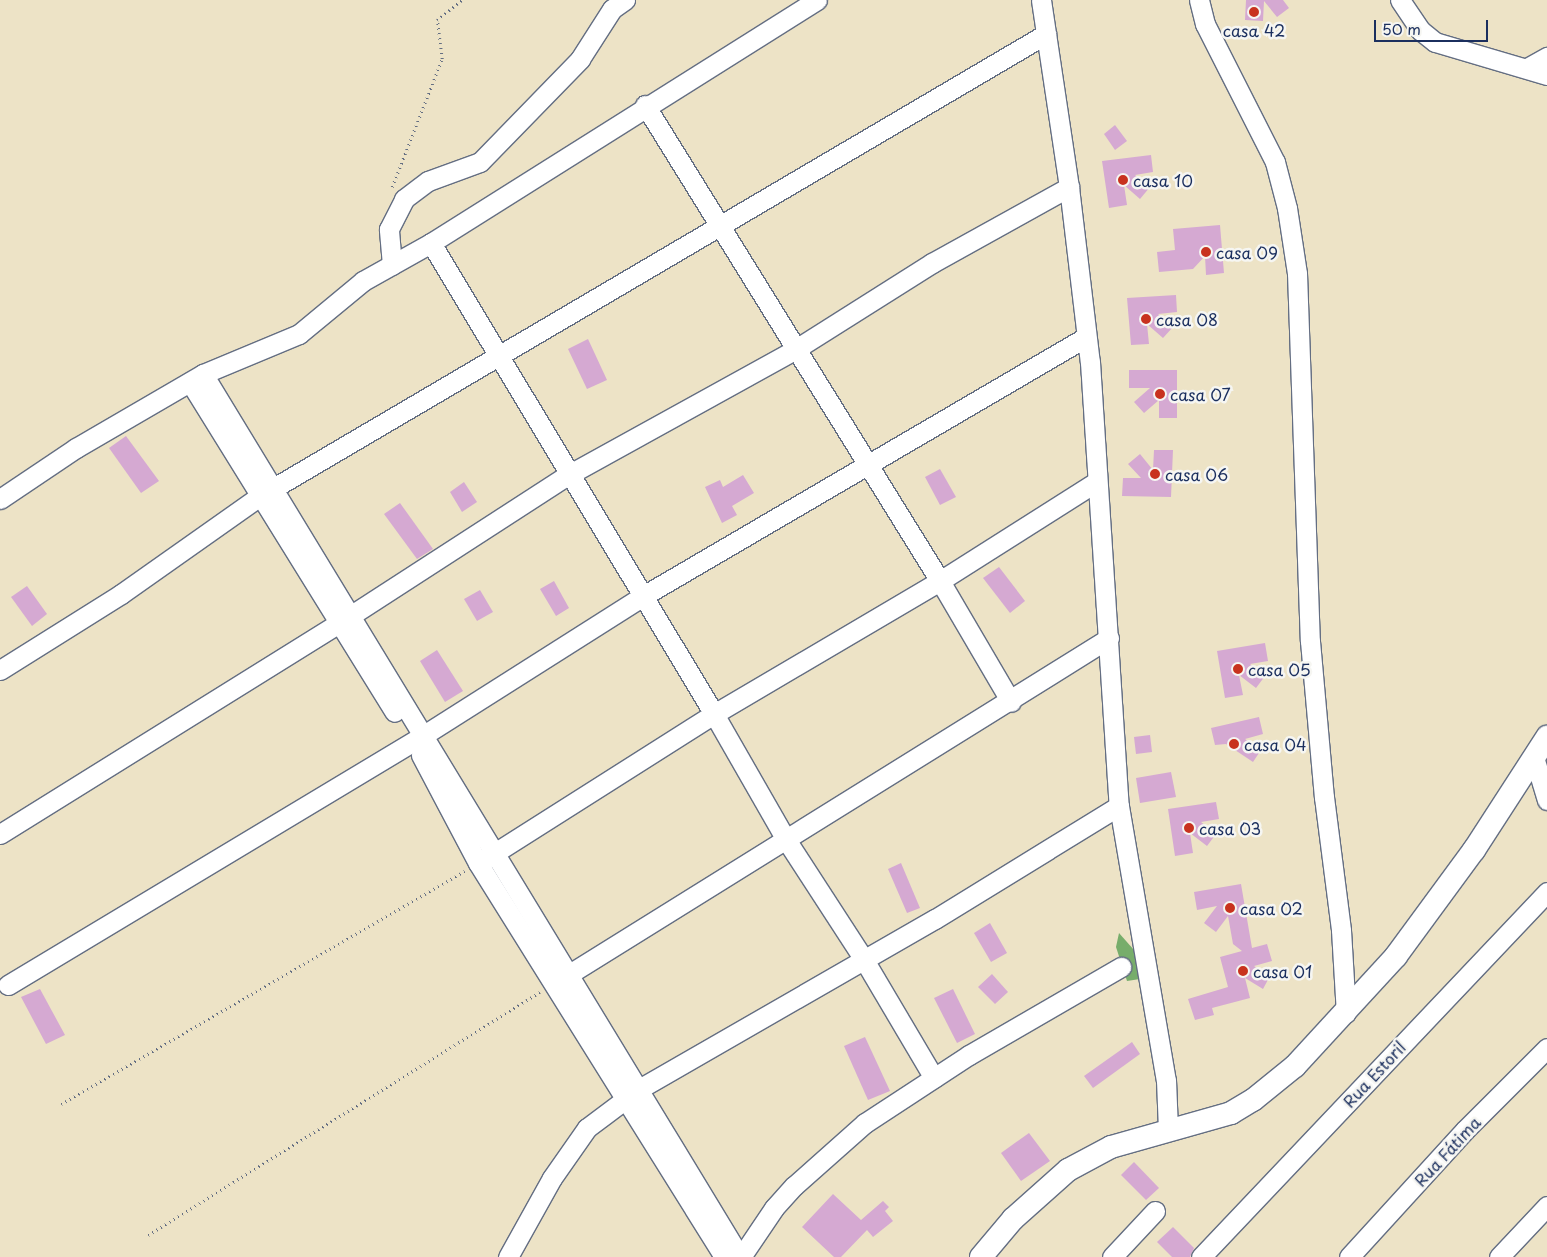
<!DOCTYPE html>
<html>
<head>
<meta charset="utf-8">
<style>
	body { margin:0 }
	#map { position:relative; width:1547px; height:1257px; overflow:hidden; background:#ede3c6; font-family:"Playpen Sans",sans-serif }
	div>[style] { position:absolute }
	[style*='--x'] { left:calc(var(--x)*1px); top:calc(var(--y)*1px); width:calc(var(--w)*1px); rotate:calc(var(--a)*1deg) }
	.forest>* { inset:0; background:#77ad6b }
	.building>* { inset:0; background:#d5a9d2 }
	.path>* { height:2.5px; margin-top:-1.25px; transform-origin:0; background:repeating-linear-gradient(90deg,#646e82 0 1px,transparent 0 5px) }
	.roads { filter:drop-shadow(1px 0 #646e82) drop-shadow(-1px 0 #646e82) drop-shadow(0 1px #646e82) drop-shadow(0 -1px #646e82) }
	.minor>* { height:19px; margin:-9.5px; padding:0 9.5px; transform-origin:9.5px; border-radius:9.5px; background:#fff }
	.major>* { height:22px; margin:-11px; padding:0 11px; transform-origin:11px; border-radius:11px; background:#fff }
	.dots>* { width:14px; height:14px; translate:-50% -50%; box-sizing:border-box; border:2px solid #f6f6f2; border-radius:50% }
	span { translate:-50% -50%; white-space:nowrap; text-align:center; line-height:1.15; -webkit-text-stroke:5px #f6f6f2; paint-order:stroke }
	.poi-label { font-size:16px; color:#1b2f5e }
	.left { translate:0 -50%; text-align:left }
	.street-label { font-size:16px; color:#1b2f5e }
	.scale { position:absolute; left:1374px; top:20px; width:114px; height:22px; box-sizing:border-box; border:2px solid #1b2f5e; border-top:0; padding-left:6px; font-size:15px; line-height:18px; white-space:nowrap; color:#1b2f5e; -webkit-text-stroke:4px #f6f6f2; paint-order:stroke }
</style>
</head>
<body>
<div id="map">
	<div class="forest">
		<i style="clip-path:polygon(1119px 933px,1134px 950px,1140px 979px,1127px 981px,1116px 947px)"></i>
	</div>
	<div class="building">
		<i style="clip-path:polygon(1246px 0,1283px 0,1289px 8px,1277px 17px,1264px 1px,1263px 21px,1245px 20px)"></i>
		<i style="clip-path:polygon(1115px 125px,1127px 141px,1115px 150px,1104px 134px)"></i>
		<i style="clip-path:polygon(1151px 155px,1153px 172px,1135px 175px,1150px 187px,1140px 199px,1124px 185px,1127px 205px,1109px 208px,1102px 161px)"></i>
		<i style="clip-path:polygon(1220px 225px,1224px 273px,1206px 275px,1205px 256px,1193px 269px,1159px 272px,1157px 252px,1175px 250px,1173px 229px)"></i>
		<i style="clip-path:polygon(1176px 295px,1177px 312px,1158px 314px,1173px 327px,1163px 338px,1147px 324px,1149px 344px,1131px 345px,1127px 298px)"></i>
		<i style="clip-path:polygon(588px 339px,607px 380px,587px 389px,568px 349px)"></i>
		<i style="clip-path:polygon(1129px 370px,1177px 370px,1177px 418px,1159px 418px,1159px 400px,1144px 413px,1134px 402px,1150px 388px,1129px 388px)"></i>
		<i style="clip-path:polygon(126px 436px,159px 481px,141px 493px,109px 448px)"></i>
		<i style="clip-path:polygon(1154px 450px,1173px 450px,1171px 497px,1122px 496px,1123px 478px,1141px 478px,1128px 464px,1140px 454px,1153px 470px)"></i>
		<i style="clip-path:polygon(940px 469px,956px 497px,940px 505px,925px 477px)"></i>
		<i style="clip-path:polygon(743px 475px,754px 493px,732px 506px,737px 515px,722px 523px,705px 487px,720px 480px,723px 487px)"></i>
		<i style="clip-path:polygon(464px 482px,477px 502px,462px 512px,450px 492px)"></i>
		<i style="clip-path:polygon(400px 503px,433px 549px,417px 559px,384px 514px)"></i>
		<i style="clip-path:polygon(999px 567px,1025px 601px,1010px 613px,983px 578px)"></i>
		<i style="clip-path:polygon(554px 581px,569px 608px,556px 616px,540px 589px)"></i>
		<i style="clip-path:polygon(27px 586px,47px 614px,32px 626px,11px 597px)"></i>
		<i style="clip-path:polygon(480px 590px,493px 612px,477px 621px,464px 599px)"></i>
		<i style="clip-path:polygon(1265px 643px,1268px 661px,1250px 664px,1265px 676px,1256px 688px,1239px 675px,1243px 695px,1225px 698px,1217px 651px)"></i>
		<i style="clip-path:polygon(437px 650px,463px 691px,445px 702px,420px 661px)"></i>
		<i style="clip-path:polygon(1259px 717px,1263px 734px,1245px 739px,1261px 750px,1253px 762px,1226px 744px,1215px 745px,1211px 728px)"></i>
		<i style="clip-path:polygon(1150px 735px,1152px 752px,1136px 754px,1134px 737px)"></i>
		<i style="clip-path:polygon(1171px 772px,1176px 797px,1140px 803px,1136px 778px)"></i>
		<i style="clip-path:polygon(1216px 802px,1219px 819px,1201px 822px,1216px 834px,1207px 846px,1190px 833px,1193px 853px,1175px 856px,1168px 809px)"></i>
		<i style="clip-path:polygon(901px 863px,920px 908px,907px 913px,888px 869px)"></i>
		<i style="clip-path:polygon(1241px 884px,1252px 948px,1267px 944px,1272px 961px,1254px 966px,1270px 976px,1263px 989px,1245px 978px,1250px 998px,1212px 1008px,1214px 1015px,1195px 1020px,1188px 999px,1228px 987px,1220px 957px,1242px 951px,1233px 944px,1228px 916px,1216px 932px,1204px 923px,1217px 906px,1197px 910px,1194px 892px)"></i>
		<i style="clip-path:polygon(990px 923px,1007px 953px,991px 962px,974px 933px)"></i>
		<i style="clip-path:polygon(992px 974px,1008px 992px,995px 1004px,978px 987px)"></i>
		<i style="clip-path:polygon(40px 989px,65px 1035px,46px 1044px,21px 997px)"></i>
		<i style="clip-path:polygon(953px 989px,975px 1034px,957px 1043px,934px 998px)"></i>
		<i style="clip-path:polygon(865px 1037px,890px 1091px,868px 1100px,844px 1046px)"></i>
		<i style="clip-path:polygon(1132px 1042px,1140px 1054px,1093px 1088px,1084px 1076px)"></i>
		<i style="clip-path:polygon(1029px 1133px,1050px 1161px,1021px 1181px,1001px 1153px)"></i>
		<i style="clip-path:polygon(1134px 1162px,1159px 1188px,1146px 1200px,1121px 1175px)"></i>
		<i style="clip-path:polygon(833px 1194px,861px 1220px,883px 1201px,889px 1207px,885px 1211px,893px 1221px,873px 1237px,867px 1230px,841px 1257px,834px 1257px,802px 1227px)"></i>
		<i style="clip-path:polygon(1173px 1227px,1194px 1248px,1190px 1257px,1172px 1257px,1157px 1242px)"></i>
	</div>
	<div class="path">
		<i style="--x:392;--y:187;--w:137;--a:-68.7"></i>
		<i style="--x:442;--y:59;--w:39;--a:-97"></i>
		<i style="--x:437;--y:20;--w:32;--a:-39"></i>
		<i style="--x:61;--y:1104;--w:466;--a:-30"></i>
		<i style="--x:148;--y:1235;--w:461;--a:-31.8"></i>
	</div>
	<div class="roads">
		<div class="minor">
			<i style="--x:1041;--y:0;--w:189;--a:81.5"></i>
			<i style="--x:1069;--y:187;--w:176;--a:83.2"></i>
			<i style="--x:1090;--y:362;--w:445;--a:86.3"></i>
			<i style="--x:1119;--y:806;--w:278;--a:80.3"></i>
			<i style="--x:1166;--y:1080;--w:50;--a:87.7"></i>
			<i style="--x:1199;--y:0;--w:25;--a:76"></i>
			<i style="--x:1205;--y:24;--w:155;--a:63.1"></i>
			<i style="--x:1275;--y:162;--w:48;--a:75.4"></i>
			<i style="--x:1287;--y:208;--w:66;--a:81.3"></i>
			<i style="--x:1297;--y:273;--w:368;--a:88"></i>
			<i style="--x:1310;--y:641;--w:157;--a:84.9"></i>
			<i style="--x:1324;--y:797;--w:134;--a:82.7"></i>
			<i style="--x:1341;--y:930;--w:83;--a:86.6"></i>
			<i style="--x:1400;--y:0;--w:36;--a:56"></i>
			<i style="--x:1420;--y:30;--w:19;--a:39"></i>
			<i style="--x:1435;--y:42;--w:117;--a:16.4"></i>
			<i style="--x:1527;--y:68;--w:23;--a:-29"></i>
			<i style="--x:645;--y:105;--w:560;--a:58.21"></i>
			<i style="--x:940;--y:581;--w:140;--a:59.6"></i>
			<i style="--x:431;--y:243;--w:549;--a:59"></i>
			<i style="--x:714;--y:714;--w:143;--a:60.2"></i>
			<i style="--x:785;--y:838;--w:143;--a:57"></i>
			<i style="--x:863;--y:958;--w:139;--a:59.4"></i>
			<i style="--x:392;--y:265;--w:36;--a:-95"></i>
			<i style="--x:389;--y:229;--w:34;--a:-63"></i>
			<i style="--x:404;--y:199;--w:30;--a:-37"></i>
			<i style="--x:428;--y:181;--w:55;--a:-20.1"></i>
			<i style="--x:480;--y:162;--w:144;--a:-45.8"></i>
			<i style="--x:580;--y:59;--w:59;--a:-57.4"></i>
			<i style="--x:612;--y:9;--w:16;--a:-35"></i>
			<i style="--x:203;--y:374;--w:1033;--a:58.69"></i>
			<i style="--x:190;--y:382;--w:388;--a:58.2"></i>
			<i style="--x:0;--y:499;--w:92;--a:-33.9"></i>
			<i style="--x:76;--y:448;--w:147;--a:-30.2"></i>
			<i style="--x:203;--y:374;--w:104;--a:-22.6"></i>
			<i style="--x:299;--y:334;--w:83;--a:-39.6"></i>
			<i style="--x:363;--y:281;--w:78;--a:-29.2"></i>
			<i style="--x:431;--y:243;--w:456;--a:-32.2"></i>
			<i style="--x:0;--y:670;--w:143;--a:-32.1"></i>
			<i style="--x:121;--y:594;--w:170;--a:-35.2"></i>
			<i style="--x:260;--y:496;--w:912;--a:-30.45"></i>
			<i style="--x:421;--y:755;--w:122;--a:62.2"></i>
			<i style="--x:478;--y:863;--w:464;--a:58"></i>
			<i style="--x:1534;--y:757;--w:45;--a:73.2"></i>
			<i style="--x:0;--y:834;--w:399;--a:-31.9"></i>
			<i style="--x:339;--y:623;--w:273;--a:-32.9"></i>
			<i style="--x:568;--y:475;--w:260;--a:-28.9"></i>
			<i style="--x:796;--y:349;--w:161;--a:-32.3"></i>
			<i style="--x:932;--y:263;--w:157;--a:-29"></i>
			<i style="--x:482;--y:861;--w:275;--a:-32.4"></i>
			<i style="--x:714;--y:714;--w:262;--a:-30.5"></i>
			<i style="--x:940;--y:581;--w:185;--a:-32.4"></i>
			<i style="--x:558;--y:981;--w:649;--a:-31.9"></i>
			<i style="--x:8;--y:985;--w:485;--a:-31"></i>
			<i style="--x:424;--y:735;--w:259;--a:-32.4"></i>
			<i style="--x:643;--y:596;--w:513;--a:-30.31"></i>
			<i style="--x:508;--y:1257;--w:90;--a:-60.9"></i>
			<i style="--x:552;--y:1178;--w:61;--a:-55"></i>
			<i style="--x:587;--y:1128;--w:65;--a:-36.9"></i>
			<i style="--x:639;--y:1089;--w:341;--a:-29.9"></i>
			<i style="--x:935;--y:919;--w:216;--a:-31.6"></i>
			<i style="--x:741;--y:1257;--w:59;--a:-56"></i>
			<i style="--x:774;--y:1208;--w:30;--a:-48"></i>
			<i style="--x:794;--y:1186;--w:95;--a:-41.6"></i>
			<i style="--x:865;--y:1123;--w:124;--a:-33.2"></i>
			<i style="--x:969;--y:1055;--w:176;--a:-30.1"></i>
			<i style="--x:1112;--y:1257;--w:63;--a:-46.9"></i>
			<i style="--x:1201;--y:1257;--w:503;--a:-46.53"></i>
			<i style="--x:1349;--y:1257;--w:172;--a:-47.6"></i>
			<i style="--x:1465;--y:1130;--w:116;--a:-45"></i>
			<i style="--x:1499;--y:1257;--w:70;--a:-46.7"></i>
		</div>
		<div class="major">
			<i style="--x:981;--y:1257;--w:50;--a:-49.9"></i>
			<i style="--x:1013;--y:1219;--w:74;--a:-41.7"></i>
			<i style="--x:1068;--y:1170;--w:49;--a:-28.1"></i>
			<i style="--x:1111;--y:1147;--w:125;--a:-15.8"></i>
			<i style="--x:1231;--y:1113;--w:26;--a:-31"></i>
			<i style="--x:1253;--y:1100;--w:54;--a:-39"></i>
			<i style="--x:1295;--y:1066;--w:149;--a:-47.4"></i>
			<i style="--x:1396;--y:956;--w:132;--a:-53.7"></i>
			<i style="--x:1474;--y:850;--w:135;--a:-57.1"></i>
		</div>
	</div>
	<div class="dots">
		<i style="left:1254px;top:12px;background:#c8321e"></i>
		<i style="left:1123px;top:180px;background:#c8321e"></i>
		<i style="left:1206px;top:252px;background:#c8321e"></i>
		<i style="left:1146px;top:319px;background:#c8321e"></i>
		<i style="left:1160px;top:394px;background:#c8321e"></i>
		<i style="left:1155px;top:474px;background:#c8321e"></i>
		<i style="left:1238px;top:669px;background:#c8321e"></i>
		<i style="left:1234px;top:744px;background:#c8321e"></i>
		<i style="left:1189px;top:828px;background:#c8321e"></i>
		<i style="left:1230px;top:908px;background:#c8321e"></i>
		<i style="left:1243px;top:971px;background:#c8321e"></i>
	</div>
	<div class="poi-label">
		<span style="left:1254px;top:30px">casa 42</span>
		<span class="left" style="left:1133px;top:180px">casa 10</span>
		<span class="left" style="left:1216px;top:252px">casa 09</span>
		<span class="left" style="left:1156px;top:319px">casa 08</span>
		<span class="left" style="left:1170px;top:394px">casa 07</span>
		<span class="left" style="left:1165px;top:474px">casa 06</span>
		<span class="left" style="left:1248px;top:669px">casa 05</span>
		<span class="left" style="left:1244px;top:744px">casa 04</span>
		<span class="left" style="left:1199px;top:828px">casa 03</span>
		<span class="left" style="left:1240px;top:908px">casa 02</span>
		<span class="left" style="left:1253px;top:971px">casa 01</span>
	</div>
	<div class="street-label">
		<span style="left:1374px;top:1074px;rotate:-47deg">Rua Estoril</span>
		<span style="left:1447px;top:1151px;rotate:-47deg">Rua Fátima</span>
	</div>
	<div class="scale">50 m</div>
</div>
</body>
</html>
